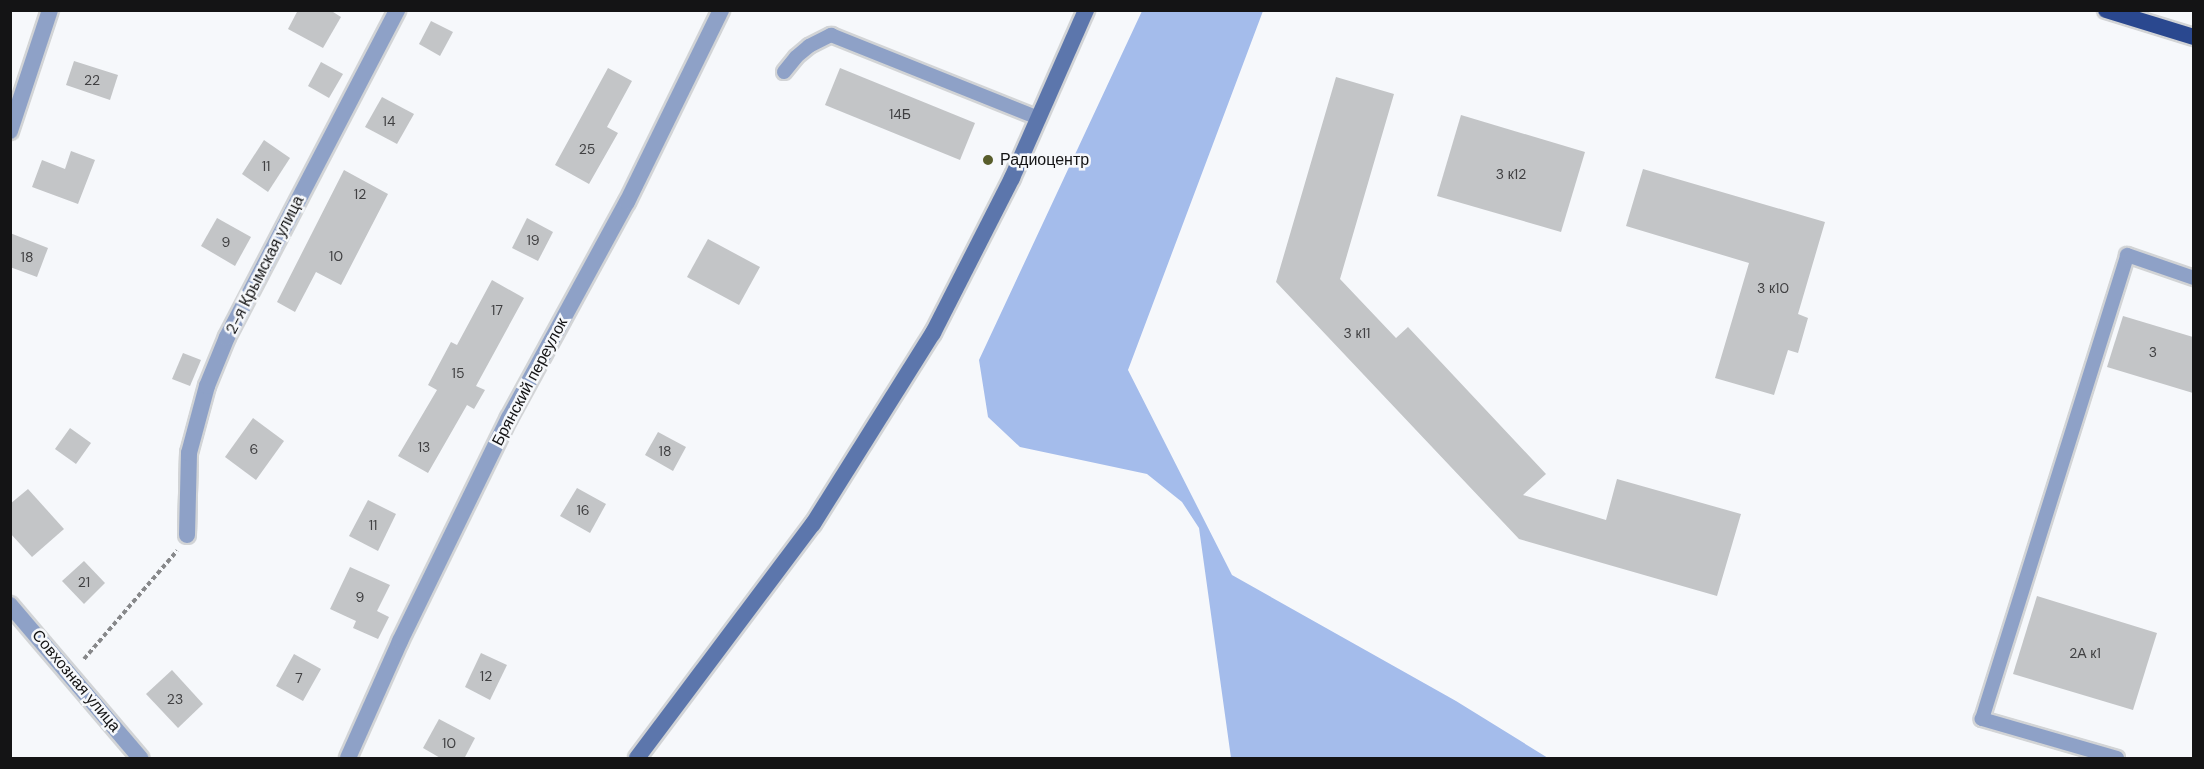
<!DOCTYPE html>
<html>
<head>
<meta charset="utf-8">
<style>
	body { margin:0 }
	#map { position:relative; width:2204px; height:769px; overflow:hidden; background:#f6f8fb; font-family:"DM Sans",sans-serif }
	div>[style] { position:absolute }
	[style*='--x'] { left:calc(var(--x)*1px); top:calc(var(--y)*1px); width:calc(var(--w)*1px); rotate:calc(var(--a)*1deg) }
	.forest>* { inset:0; background:#a4bceb }
	.building>* { inset:0; background:#c3c5c7 }
	.path>* { height:4px; margin-top:-2px; transform-origin:0; background:repeating-linear-gradient(90deg,#87888a 0 4.5px,transparent 0 7.5px) }
	.roads { filter:drop-shadow(2px 0 #d2d4d6) drop-shadow(-2px 0 #d2d4d6) drop-shadow(0 2px #d2d4d6) drop-shadow(0 -2px #d2d4d6) }
	.service>* { height:14px; margin:-7px; padding:0 7px; transform-origin:7px; border-radius:7px; background:#8ea1c7 }
	.minor>* { height:16px; margin:-8px; padding:0 8px; transform-origin:8px; border-radius:8px; background:#8ea1c7 }
	.secondary>* { height:16px; margin:-8px; padding:0 8px; transform-origin:8px; border-radius:8px; background:#5c76ac }
	.trunk>* { height:16px; margin:-8px; padding:0 8px; transform-origin:8px; border-radius:8px; background:#2a488f }
	.dots>* { width:16px; height:16px; translate:-50% -50%; box-sizing:border-box; border:3px solid #f6f8fb; border-radius:50% }
	span { translate:-50% -50%; white-space:nowrap; text-align:center; line-height:1.15; -webkit-text-stroke:5px #f6f8fb; paint-order:stroke }
	.number-label { font-size:14px; color:#404042 }
	.number-label span { -webkit-text-stroke-width:0 }
	.poi-label { font-size:16px; color:#141415 }
	.left { translate:0 -50%; text-align:left }
	.street-label { font-size:16px; color:#141415 }
	.frame { position:absolute; inset:0; border:12px solid #141415; pointer-events:none }
</style>
</head>
<body>
<div id="map">
	<div class="forest">
		<i style="clip-path:polygon(1142px 11px,1263px 11px,1128px 370px,1232px 575px,1456px 701px,1548px 758px,1231px 758px,1199px 528px,1182px 502px,1147px 474px,1020px 447px,988px 417px,979px 360px)"></i>
	</div>
	<div class="building">
		<i style="clip-path:polygon(298px 10px,330px 10px,341px 17px,323px 48px,288px 29px)"></i>
		<i style="clip-path:polygon(431px 21px,453px 32px,440px 56px,419px 44px)"></i>
		<i style="clip-path:polygon(74px 61px,118px 75px,110px 100px,66px 85px)"></i>
		<i style="clip-path:polygon(321px 62px,343px 74px,329px 98px,308px 86px)"></i>
		<i style="clip-path:polygon(608px 68px,632px 81px,607px 127px,618px 133px,589px 184px,555px 165px)"></i>
		<i style="clip-path:polygon(840px 68px,975px 123px,960px 160px,825px 105px)"></i>
		<i style="clip-path:polygon(1336px 77px,1394px 94px,1340px 279px,1396px 338px,1408px 327px,1546px 474px,1523px 495px,1606px 520px,1617px 479px,1741px 514px,1717px 596px,1519px 539px,1276px 282px)"></i>
		<i style="clip-path:polygon(382px 97px,414px 114px,397px 144px,365px 127px)"></i>
		<i style="clip-path:polygon(1461px 115px,1585px 152px,1561px 232px,1437px 196px)"></i>
		<i style="clip-path:polygon(264px 140px,290px 158px,268px 192px,242px 174px)"></i>
		<i style="clip-path:polygon(71px 151px,95px 160px,78px 204px,32px 187px,42px 160px,65px 169px)"></i>
		<i style="clip-path:polygon(1643px 169px,1825px 222px,1798px 314px,1808px 318px,1798px 353px,1788px 350px,1774px 395px,1715px 378px,1749px 263px,1626px 226px)"></i>
		<i style="clip-path:polygon(344px 170px,388px 194px,341px 285px,316px 272px,295px 312px,277px 302px)"></i>
		<i style="clip-path:polygon(217px 218px,251px 237px,235px 266px,201px 246px)"></i>
		<i style="clip-path:polygon(527px 218px,553px 232px,538px 261px,512px 248px)"></i>
		<i style="clip-path:polygon(10px 233px,48px 248px,37px 277px,10px 267px)"></i>
		<i style="clip-path:polygon(708px 239px,760px 267px,739px 305px,687px 277px)"></i>
		<i style="clip-path:polygon(492px 280px,524px 298px,476px 386px,485px 390px,474px 409px,467px 405px,428px 473px,398px 456px,437px 390px,428px 385px,451px 342px,457px 345px)"></i>
		<i style="clip-path:polygon(2123px 316px,2193px 337px,2193px 393px,2107px 367px)"></i>
		<i style="clip-path:polygon(183px 353px,201px 360px,190px 386px,172px 379px)"></i>
		<i style="clip-path:polygon(253px 418px,284px 441px,256px 480px,225px 457px)"></i>
		<i style="clip-path:polygon(70px 428px,91px 443px,76px 464px,55px 449px)"></i>
		<i style="clip-path:polygon(658px 432px,686px 447px,673px 471px,645px 455px)"></i>
		<i style="clip-path:polygon(577px 488px,606px 504px,590px 533px,560px 516px)"></i>
		<i style="clip-path:polygon(28px 489px,64px 529px,32px 557px,10px 533px,10px 504px)"></i>
		<i style="clip-path:polygon(368px 500px,396px 514px,378px 551px,349px 536px)"></i>
		<i style="clip-path:polygon(84px 561px,105px 583px,84px 604px,62px 581px)"></i>
		<i style="clip-path:polygon(350px 567px,390px 585px,377px 611px,389px 617px,378px 639px,353px 628px,356px 621px,330px 609px)"></i>
		<i style="clip-path:polygon(2037px 596px,2157px 633px,2133px 710px,2013px 674px)"></i>
		<i style="clip-path:polygon(481px 653px,507px 665px,490px 700px,465px 687px)"></i>
		<i style="clip-path:polygon(294px 654px,321px 669px,303px 701px,276px 686px)"></i>
		<i style="clip-path:polygon(172px 670px,203px 704px,178px 728px,146px 694px)"></i>
		<i style="clip-path:polygon(439px 719px,475px 738px,464px 759px,442px 759px,423px 748px)"></i>
	</div>
	<div class="path">
		<i style="--x:84;--y:659;--w:143;--a:-49.3"></i>
	</div>
	<div class="roads">
		<div class="service">
			<i style="--x:784;--y:72;--w:19;--a:-51"></i>
			<i style="--x:796;--y:57;--w:17;--a:-40"></i>
			<i style="--x:809;--y:46;--w:25;--a:-27"></i>
			<i style="--x:831;--y:35;--w:224;--a:21.8"></i>
			<i style="--x:2117;--y:758;--w:141;--a:-163.9"></i>
			<i style="--x:1982;--y:719;--w:486;--a:-72.6"></i>
			<i style="--x:2127;--y:255;--w:71;--a:18.9"></i>
		</div>
		<div class="minor">
			<i style="--x:10;--y:131;--w:127;--a:-71.7"></i>
			<i style="--x:187;--y:535;--w:82;--a:-88.6"></i>
			<i style="--x:189;--y:453;--w:69;--a:-75"></i>
			<i style="--x:207;--y:386;--w:53;--a:-67.8"></i>
			<i style="--x:227;--y:337;--w:369;--a:-62.5"></i>
			<i style="--x:10;--y:605;--w:201;--a:49.6"></i>
			<i style="--x:348;--y:758;--w:128;--a:-66"></i>
			<i style="--x:400;--y:641;--w:248;--a:-64"></i>
			<i style="--x:509;--y:418;--w:246;--a:-61.4"></i>
			<i style="--x:627;--y:202;--w:214;--a:-63.9"></i>
		</div>
		<div class="secondary">
			<i style="--x:637;--y:758;--w:293;--a:-53.1"></i>
			<i style="--x:813;--y:524;--w:226;--a:-57.9"></i>
			<i style="--x:933;--y:333;--w:174;--a:-63"></i>
			<i style="--x:1012;--y:178;--w:184;--a:-66.2"></i>
		</div>
		<div class="trunk">
			<i style="--x:2106;--y:10;--w:92;--a:17.1"></i>
		</div>
	</div>
	<div class="dots">
		<i style="left:988px;top:160px;background:#585d2b"></i>
	</div>
	<div class="number-label">
		<span style="left:92px;top:80px">22</span>
		<span style="left:900px;top:114px">14Б</span>
		<span style="left:389px;top:121px">14</span>
		<span style="left:587px;top:149px">25</span>
		<span style="left:266px;top:166px">11</span>
		<span style="left:1511px;top:174px">3 к12</span>
		<span style="left:360px;top:194px">12</span>
		<span style="left:533px;top:240px">19</span>
		<span style="left:226px;top:242px">9</span>
		<span style="left:336px;top:256px">10</span>
		<span style="left:27px;top:257px">18</span>
		<span style="left:1773px;top:288px">3 к10</span>
		<span style="left:497px;top:310px">17</span>
		<span style="left:1357px;top:333px">3 к11</span>
		<span style="left:2153px;top:352px">3</span>
		<span style="left:458px;top:373px">15</span>
		<span style="left:424px;top:447px">13</span>
		<span style="left:254px;top:449px">6</span>
		<span style="left:665px;top:451px">18</span>
		<span style="left:583px;top:510px">16</span>
		<span style="left:373px;top:525px">11</span>
		<span style="left:84px;top:582px">21</span>
		<span style="left:360px;top:597px">9</span>
		<span style="left:2085px;top:653px">2А к1</span>
		<span style="left:486px;top:676px">12</span>
		<span style="left:299px;top:678px">7</span>
		<span style="left:175px;top:699px">23</span>
		<span style="left:449px;top:743px">10</span>
	</div>
	<div class="poi-label">
		<span class="left" style="left:1000px;top:160px">Радиоцентр</span>
	</div>
	<div class="street-label">
		<span style="left:265px;top:265px;rotate:-63deg">2-я Крымская улица</span>
		<span style="left:530px;top:382px;rotate:-62deg">Брянский переулок</span>
		<span style="left:76px;top:681px;rotate:50deg">Совхозная улица</span>
	</div>
	<div class="frame"></div>
</div>
</body>
</html>
